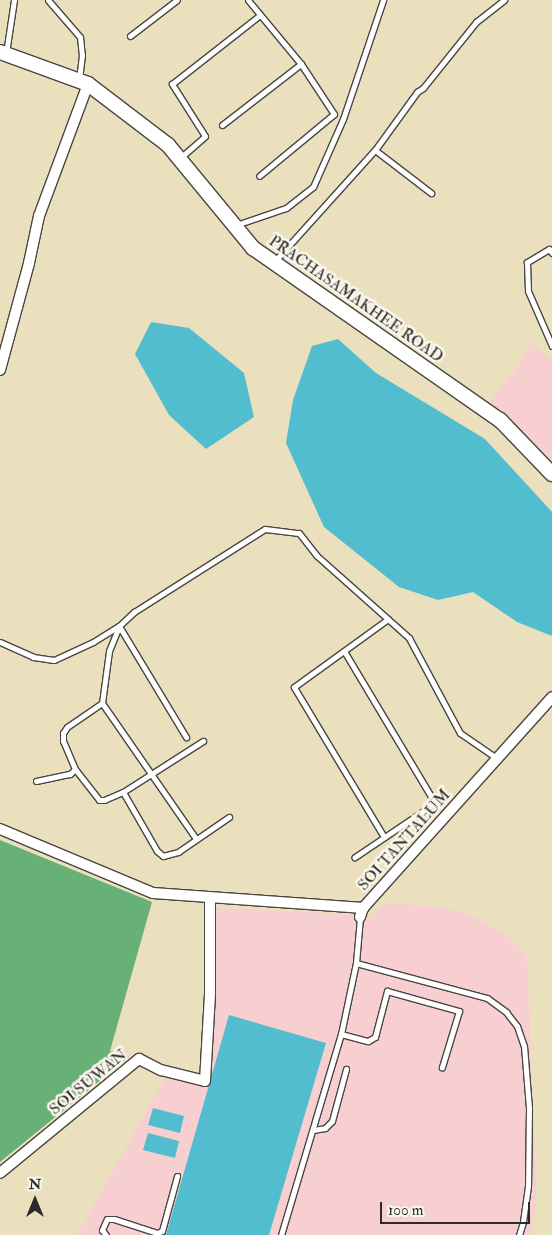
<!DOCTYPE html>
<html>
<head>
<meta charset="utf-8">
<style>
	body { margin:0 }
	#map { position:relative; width:552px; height:1235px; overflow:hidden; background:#eae0bd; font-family:"IM FELL Double Pica",serif }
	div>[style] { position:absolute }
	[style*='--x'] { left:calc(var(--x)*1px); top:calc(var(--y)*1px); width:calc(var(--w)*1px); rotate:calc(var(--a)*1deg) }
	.built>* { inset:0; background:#f7cfd0 }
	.forest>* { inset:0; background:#67b178 }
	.water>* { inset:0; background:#52bdce }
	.roads { filter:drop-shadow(1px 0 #484641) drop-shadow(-1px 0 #484641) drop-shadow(0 1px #484641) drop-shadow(0 -1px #484641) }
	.lane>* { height:5px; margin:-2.5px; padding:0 2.5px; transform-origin:2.5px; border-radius:2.5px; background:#fff }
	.street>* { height:10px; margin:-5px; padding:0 5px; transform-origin:5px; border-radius:5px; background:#fff }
	.secondary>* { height:14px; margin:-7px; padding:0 7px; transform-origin:7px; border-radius:7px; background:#fff }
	span { translate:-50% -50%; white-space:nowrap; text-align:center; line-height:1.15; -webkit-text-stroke:5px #fbf7ec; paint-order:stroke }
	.street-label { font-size:16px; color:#2b2b2b }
	.north { position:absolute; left:10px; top:1175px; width:50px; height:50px; -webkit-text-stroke:4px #fbf7ec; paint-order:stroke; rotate:0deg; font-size:14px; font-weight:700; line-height:20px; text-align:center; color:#2b2b2b }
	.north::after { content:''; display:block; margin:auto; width:18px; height:22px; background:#2b2b2b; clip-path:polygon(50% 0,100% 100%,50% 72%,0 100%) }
	.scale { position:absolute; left:380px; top:1202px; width:150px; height:22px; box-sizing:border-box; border:2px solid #2b2b2b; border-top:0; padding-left:6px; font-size:15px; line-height:18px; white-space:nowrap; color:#2b2b2b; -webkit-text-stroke:4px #fbf7ec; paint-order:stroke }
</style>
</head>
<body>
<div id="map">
	<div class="built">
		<i style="clip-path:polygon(532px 342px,552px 361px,552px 460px,490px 402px,519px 365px)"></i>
		<i style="clip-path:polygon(385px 903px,442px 907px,469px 914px,512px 939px,527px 956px,536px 1181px,535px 1211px,530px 1235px,77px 1235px,166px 1076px,206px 1085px,215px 1012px,215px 908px,352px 914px,360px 917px,371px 916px)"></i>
	</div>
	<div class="forest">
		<i style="clip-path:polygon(0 840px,152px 902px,110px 1051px,129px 1057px,0 1162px)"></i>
	</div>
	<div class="water">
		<i style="clip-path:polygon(151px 322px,189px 328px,244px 373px,254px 417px,206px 449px,169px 415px,135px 354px)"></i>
		<i style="clip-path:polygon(338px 339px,376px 373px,485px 439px,552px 512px,552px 636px,517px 622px,473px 592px,438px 600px,399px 587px,324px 527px,286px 443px,293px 400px,312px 346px)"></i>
		<i style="clip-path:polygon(229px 1015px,326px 1043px,269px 1235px,166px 1235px)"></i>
		<i style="clip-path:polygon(153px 1108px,184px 1116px,180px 1133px,148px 1125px)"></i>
		<i style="clip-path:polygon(148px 1133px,179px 1141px,175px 1158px,143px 1150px)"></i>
	</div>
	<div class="roads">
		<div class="lane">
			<i style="--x:48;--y:0;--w:49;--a:49.1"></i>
			<i style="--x:80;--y:37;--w:18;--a:84"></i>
			<i style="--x:82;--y:55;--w:25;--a:97"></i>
			<i style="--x:248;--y:0;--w:83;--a:50.4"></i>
			<i style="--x:301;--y:64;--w:60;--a:56.6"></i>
			<i style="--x:334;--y:114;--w:97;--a:140.4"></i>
			<i style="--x:130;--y:36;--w:59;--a:-37.5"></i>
			<i style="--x:6;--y:53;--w:54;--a:-81.4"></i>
			<i style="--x:222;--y:125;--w:100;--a:-37.7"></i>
			<i style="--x:375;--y:150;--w:72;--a:-54.1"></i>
			<i style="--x:417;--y:92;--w:7;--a:-34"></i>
			<i style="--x:423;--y:88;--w:85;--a:-51.2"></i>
			<i style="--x:476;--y:22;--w:36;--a:-38"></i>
			<i style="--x:180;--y:158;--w:33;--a:-41"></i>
			<i style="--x:205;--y:136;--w:62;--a:-122.4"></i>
			<i style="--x:172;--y:84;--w:112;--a:-38.1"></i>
			<i style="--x:236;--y:225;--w:53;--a:-18.8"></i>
			<i style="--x:286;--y:208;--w:34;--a:-38"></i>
			<i style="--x:313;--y:187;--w:74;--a:-66.2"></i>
			<i style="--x:343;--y:119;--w:126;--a:-71.4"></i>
			<i style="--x:552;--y:253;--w:5;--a:-127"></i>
			<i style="--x:549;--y:249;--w:26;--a:149"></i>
			<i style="--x:527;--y:262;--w:29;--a:88"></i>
			<i style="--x:528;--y:291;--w:60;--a:66.4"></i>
			<i style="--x:274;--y:262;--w:151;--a:-48"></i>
			<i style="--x:375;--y:150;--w:71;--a:37.5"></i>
			<i style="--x:0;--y:642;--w:36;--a:24"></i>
			<i style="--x:33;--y:657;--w:21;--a:8"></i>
			<i style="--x:54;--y:660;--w:43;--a:-24.8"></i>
			<i style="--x:93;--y:642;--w:31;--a:-32"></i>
			<i style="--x:119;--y:626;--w:130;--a:58.9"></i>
			<i style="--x:344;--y:651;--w:177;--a:59.1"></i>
			<i style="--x:435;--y:803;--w:97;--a:146"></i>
			<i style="--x:102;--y:703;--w:165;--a:55.3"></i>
			<i style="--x:75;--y:769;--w:39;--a:52"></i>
			<i style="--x:99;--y:800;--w:5;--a:0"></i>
			<i style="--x:104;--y:800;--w:21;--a:-23"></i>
			<i style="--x:123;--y:792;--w:95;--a:-32.5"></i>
			<i style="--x:36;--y:781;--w:35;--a:-12"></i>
			<i style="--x:70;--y:774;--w:7;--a:-45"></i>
			<i style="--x:75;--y:769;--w:30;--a:-113"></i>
			<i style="--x:63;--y:741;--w:8;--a:-90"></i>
			<i style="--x:63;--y:733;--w:7;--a:-56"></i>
			<i style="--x:67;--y:727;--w:42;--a:-34.4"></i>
			<i style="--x:102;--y:703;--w:52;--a:-82.3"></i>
			<i style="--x:109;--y:651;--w:27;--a:-68"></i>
			<i style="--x:119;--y:626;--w:21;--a:-43"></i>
			<i style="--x:134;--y:612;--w:155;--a:-32.4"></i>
			<i style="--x:265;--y:529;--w:34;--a:7"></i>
			<i style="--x:299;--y:533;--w:28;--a:52"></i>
			<i style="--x:316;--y:555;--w:125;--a:41.7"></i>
			<i style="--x:409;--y:638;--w:108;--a:61.8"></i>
			<i style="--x:460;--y:733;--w:46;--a:34.4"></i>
			<i style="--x:123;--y:792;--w:68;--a:60"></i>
			<i style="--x:157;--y:851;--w:8;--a:40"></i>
			<i style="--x:163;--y:856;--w:16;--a:-15"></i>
			<i style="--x:178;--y:852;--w:62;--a:-34.5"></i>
			<i style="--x:384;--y:837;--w:175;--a:-121"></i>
			<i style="--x:294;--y:687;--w:116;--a:-35.9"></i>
			<i style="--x:356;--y:963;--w:136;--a:15"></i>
			<i style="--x:487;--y:998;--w:24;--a:36"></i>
			<i style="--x:506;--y:1012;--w:18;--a:52"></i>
			<i style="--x:517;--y:1026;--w:21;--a:71"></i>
			<i style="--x:524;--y:1046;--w:62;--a:85.4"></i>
			<i style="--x:529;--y:1108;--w:78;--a:90.7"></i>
			<i style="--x:528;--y:1186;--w:36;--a:98"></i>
			<i style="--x:523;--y:1222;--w:14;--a:107"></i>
			<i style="--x:341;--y:1034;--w:73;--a:-78.1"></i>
			<i style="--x:356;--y:963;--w:46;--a:-85"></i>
			<i style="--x:313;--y:1130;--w:12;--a:-9"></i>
			<i style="--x:325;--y:1128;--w:10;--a:-45"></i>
			<i style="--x:332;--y:1121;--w:54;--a:-74.9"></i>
			<i style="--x:106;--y:1235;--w:6;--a:-129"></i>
			<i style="--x:102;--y:1230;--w:12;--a:-66"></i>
			<i style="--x:107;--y:1219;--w:7;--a:0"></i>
			<i style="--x:114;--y:1219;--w:45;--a:18"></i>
			<i style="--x:157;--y:1233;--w:5;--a:-22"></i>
			<i style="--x:162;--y:1231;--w:57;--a:-74.7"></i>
			<i style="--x:281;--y:1235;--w:210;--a:-73.4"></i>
			<i style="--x:341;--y:1034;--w:28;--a:15"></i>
			<i style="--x:368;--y:1041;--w:8;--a:-30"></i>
			<i style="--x:375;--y:1037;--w:48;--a:-75.4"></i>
			<i style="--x:387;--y:991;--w:75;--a:15.5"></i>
			<i style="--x:459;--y:1011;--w:59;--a:106.9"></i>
		</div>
		<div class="street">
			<i style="--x:0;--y:370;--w:111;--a:-74.8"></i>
			<i style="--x:29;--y:263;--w:48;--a:-78"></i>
			<i style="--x:39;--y:216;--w:141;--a:-69.6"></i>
			<i style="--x:0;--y:829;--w:166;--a:22.7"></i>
			<i style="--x:153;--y:893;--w:211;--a:4.1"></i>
			<i style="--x:360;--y:917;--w:9;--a:-72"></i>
			<i style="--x:363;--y:908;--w:283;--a:-48.1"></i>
			<i style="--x:0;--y:1173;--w:180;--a:-39.4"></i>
			<i style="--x:139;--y:1059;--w:25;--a:27"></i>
			<i style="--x:161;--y:1070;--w:45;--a:14"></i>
			<i style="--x:205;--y:1081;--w:87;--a:-86.7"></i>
			<i style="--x:210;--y:994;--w:96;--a:-90"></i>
		</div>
		<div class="secondary">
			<i style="--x:0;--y:52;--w:94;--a:20"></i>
			<i style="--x:88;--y:84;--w:101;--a:37.3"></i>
			<i style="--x:168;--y:145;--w:134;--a:50.5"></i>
			<i style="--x:253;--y:248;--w:301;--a:34.9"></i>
			<i style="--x:500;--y:420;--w:75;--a:46.1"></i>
		</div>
	</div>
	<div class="street-label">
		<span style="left:356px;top:299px;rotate:35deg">PRACHASAMAKHEE ROAD</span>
		<span style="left:404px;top:840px;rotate:-48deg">SOI TANTALUM</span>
		<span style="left:88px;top:1082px;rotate:-39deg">SOI SUWAN</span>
	</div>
	<div class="north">N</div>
	<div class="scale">100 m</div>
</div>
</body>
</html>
